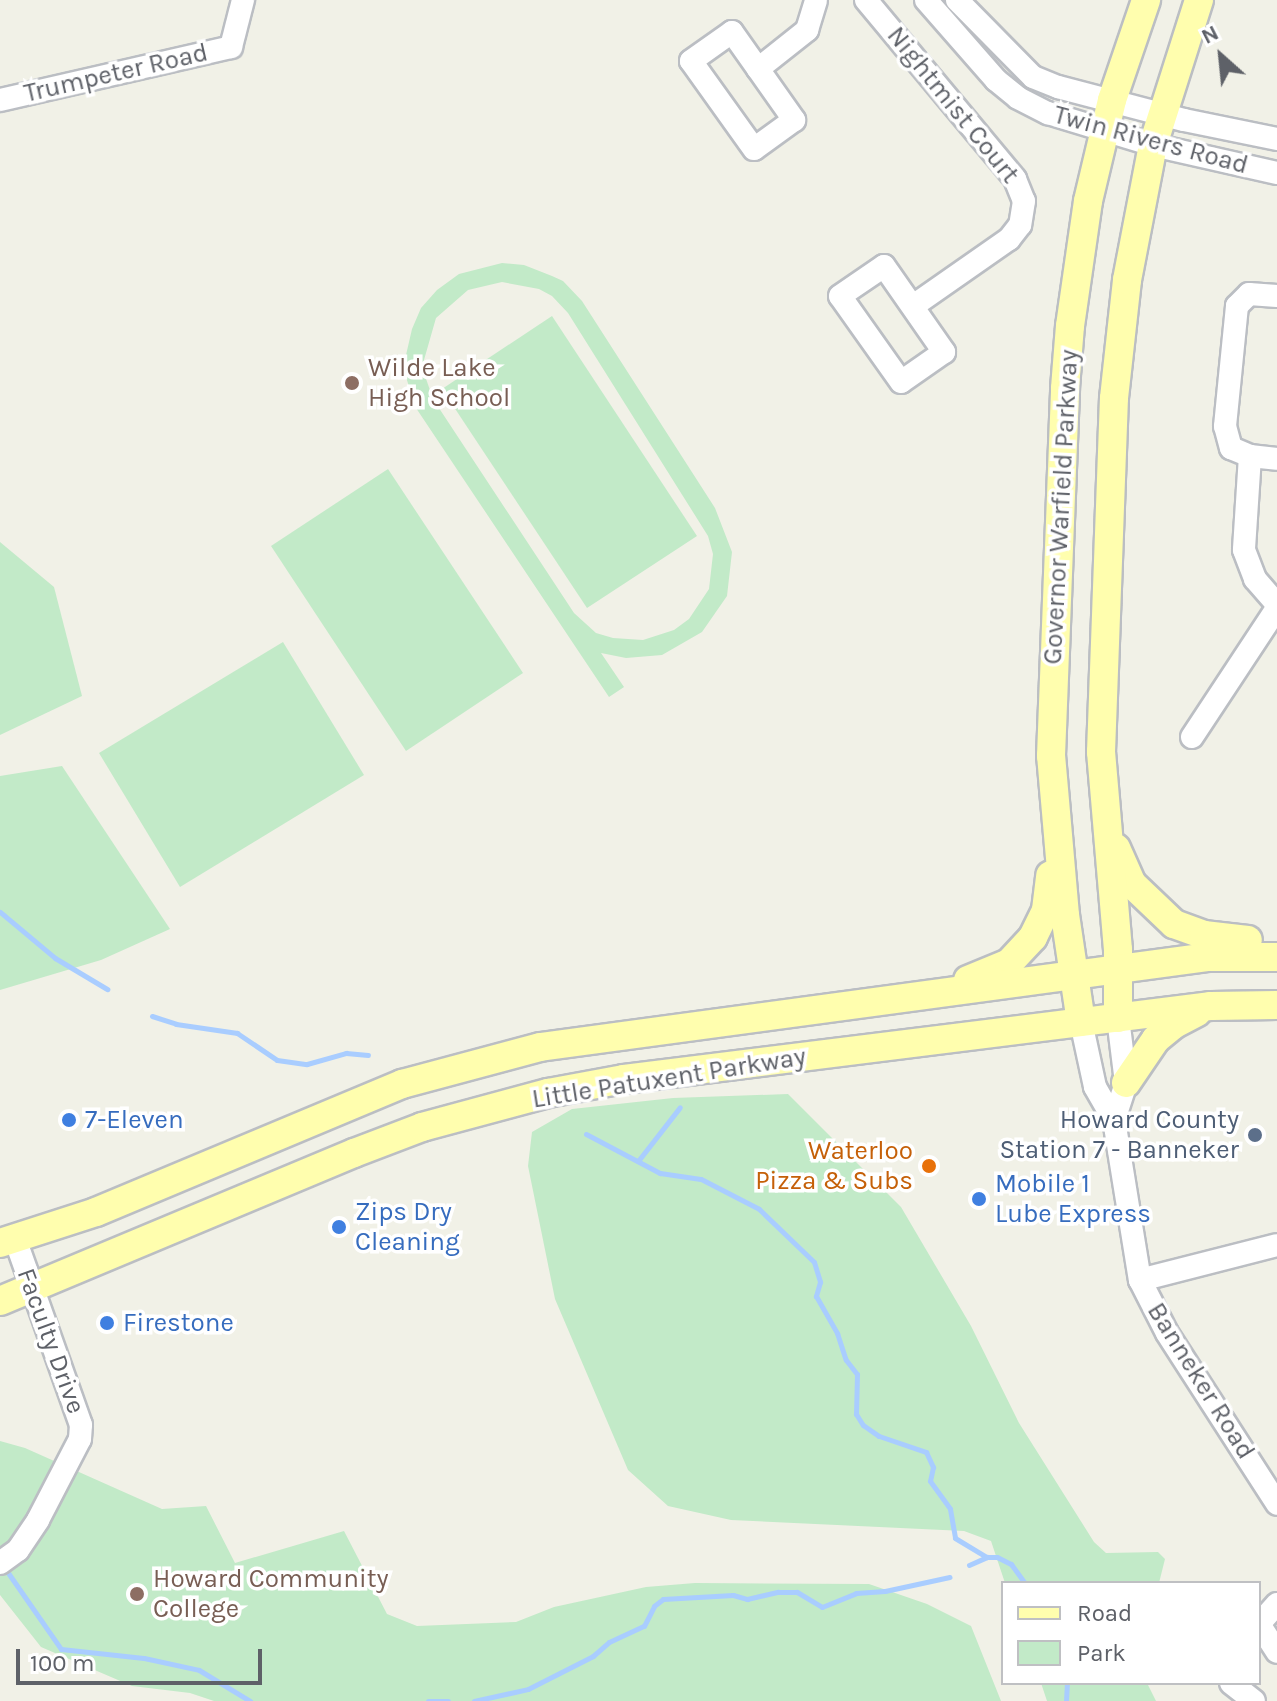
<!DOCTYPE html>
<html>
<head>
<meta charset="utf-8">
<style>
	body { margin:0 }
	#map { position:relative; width:1277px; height:1701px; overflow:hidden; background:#f1f1e7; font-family:Karla,sans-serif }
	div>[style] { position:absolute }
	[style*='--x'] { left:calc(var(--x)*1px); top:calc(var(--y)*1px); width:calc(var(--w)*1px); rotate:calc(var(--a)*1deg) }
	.green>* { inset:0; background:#c2eac8 }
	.stream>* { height:5px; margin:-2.5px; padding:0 2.5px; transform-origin:2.5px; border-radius:2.5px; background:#a9cdff }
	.roads { filter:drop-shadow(2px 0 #bbbec3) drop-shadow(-2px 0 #bbbec3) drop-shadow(0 2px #bbbec3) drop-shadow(0 -2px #bbbec3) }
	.minor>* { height:22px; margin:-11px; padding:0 11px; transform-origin:11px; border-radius:11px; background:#fff }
	.major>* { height:28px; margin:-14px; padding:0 14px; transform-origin:14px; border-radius:14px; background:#fffeae }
	.dots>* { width:22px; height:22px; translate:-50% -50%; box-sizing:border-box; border:4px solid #fff; border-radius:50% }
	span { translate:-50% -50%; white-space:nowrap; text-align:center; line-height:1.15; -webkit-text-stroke:7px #fff; paint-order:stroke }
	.street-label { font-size:26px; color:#5e6168 }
	.education-label { font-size:26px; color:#785e54 }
	.left { translate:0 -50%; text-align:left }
	.shop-label { font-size:26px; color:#366cbe }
	.service-label { font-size:26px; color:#4e5e75 }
	.right { translate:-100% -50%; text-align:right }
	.food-label { font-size:26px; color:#c56008 }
	.legend { position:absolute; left:1001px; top:1581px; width:260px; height:104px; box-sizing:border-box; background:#fff; border:2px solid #bfc0c3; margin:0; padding:10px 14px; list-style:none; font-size:24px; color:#5e6168 }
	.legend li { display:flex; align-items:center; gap:16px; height:40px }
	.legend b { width:40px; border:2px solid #bfc0c3 }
	.north { position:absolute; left:1181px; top:16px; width:80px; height:80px; -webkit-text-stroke:6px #fff; paint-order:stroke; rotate:333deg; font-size:22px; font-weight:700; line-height:32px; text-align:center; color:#5e6168 }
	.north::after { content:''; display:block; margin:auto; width:28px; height:36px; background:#5e6168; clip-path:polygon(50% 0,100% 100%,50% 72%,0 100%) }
	.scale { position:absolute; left:16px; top:1649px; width:246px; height:36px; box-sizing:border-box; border:4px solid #5e6168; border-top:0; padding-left:10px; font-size:24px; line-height:28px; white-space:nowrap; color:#5e6168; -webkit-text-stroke:6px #fff; paint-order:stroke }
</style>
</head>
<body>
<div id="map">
	<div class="green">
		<i style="clip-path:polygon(evenodd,502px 263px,524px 265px,552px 276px,563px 281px,582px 301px,715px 508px,732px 552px,727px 596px,702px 632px,662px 655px,626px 658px,601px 653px,624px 687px,609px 697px,416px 408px,403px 368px,412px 329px,421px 308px,437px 290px,459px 274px,502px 263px,502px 282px,539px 289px,552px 296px,568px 313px,708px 536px,713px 554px,709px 589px,689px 619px,674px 630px,643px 640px,613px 638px,596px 633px,574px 613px,433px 399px,422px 367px,436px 318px,468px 290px,502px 282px)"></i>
		<i style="clip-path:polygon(552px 316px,697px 536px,587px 608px,442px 389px)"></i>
		<i style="clip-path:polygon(388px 469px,523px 673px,406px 751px,271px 546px)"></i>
		<i style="clip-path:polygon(0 542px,54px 587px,82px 696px,0 735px)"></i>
		<i style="clip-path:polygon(283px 642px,364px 775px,180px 887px,99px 753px)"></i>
		<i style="clip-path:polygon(62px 766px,170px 929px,101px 960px,0 990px,0 776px)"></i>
		<i style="clip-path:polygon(788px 1094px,901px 1207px,971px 1326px,1019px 1423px,1094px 1542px,1106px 1553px,1158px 1552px,1165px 1559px,1159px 1583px,1005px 1583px,991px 1541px,964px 1531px,731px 1520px,668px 1506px,628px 1470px,555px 1299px,528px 1166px,532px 1132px,572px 1109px,673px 1098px)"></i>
		<i style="clip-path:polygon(0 1441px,25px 1448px,162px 1509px,206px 1506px,235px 1563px,344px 1531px,387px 1614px,417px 1626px,516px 1622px,554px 1607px,646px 1587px,695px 1583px,869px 1584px,927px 1604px,971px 1626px,1001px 1701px,214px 1701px,190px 1693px,132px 1686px,41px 1647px,0 1595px)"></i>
		<i style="clip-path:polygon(1041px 1683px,1147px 1683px,1156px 1701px,1047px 1701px)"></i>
	</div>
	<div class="stream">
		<i style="--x:0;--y:912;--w:72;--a:39.9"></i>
		<i style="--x:55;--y:958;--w:61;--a:30.8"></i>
		<i style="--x:152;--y:1016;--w:25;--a:18"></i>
		<i style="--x:176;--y:1024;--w:62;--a:8.4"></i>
		<i style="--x:237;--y:1033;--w:48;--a:34"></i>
		<i style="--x:277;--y:1060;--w:30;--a:8"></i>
		<i style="--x:307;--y:1064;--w:41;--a:-15.8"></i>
		<i style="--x:346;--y:1053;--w:22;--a:5"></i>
		<i style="--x:586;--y:1134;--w:84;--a:27.8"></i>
		<i style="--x:660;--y:1173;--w:41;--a:8.3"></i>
		<i style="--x:701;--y:1179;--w:65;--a:27.3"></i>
		<i style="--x:759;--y:1209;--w:76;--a:43.9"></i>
		<i style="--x:814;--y:1262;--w:21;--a:73"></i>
		<i style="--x:820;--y:1282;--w:15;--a:106"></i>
		<i style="--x:816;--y:1296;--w:43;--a:60.4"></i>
		<i style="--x:837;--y:1333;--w:28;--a:72"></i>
		<i style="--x:846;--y:1360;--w:18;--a:52"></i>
		<i style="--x:857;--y:1374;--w:40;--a:91.4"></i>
		<i style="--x:856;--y:1414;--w:13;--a:58"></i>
		<i style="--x:863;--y:1425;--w:19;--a:35"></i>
		<i style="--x:879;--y:1436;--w:50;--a:18.8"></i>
		<i style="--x:926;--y:1452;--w:17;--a:65"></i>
		<i style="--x:933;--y:1467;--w:14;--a:102"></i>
		<i style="--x:930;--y:1481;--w:34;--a:54"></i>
		<i style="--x:950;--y:1509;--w:29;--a:80"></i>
		<i style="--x:955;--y:1538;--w:37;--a:31"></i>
		<i style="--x:638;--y:1161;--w:68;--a:-52.1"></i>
		<i style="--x:969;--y:1565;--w:20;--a:-24"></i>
		<i style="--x:987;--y:1557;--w:10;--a:0"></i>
		<i style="--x:997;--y:1557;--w:16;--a:27"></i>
		<i style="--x:1011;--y:1564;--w:24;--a:54"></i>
		<i style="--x:4;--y:1567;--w:100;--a:55.2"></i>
		<i style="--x:61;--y:1649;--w:83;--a:6.2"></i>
		<i style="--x:144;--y:1658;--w:56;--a:12.3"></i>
		<i style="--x:199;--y:1670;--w:60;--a:31.3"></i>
		<i style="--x:428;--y:1701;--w:20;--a:0"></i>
		<i style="--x:474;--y:1701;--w:55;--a:-12.5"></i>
		<i style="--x:528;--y:1689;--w:73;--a:-26.9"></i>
		<i style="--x:593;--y:1656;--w:21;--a:-41"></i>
		<i style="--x:609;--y:1642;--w:38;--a:-25"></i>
		<i style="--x:644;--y:1626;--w:22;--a:-63"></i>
		<i style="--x:654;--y:1606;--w:11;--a:-38"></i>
		<i style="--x:663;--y:1599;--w:70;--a:-3.3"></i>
		<i style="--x:733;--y:1595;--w:15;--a:16"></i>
		<i style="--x:747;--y:1599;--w:32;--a:-13"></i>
		<i style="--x:778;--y:1592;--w:19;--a:0"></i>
		<i style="--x:797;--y:1592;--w:29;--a:31"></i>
		<i style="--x:822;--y:1607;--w:37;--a:-22"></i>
		<i style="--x:856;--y:1593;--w:29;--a:-4"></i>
		<i style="--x:885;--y:1591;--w:66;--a:-12.2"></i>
		<i style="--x:1066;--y:1701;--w:18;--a:-87"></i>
	</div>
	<div class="roads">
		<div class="minor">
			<i style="--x:866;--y:0;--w:233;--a:50.2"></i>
			<i style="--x:1015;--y:179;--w:24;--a:68"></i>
			<i style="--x:1024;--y:201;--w:24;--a:99"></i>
			<i style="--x:1020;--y:225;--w:18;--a:128"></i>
			<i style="--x:1009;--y:239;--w:117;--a:145.1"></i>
			<i style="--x:926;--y:0;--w:106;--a:48.8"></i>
			<i style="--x:996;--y:80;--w:28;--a:39"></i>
			<i style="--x:1018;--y:98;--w:34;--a:27"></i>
			<i style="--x:1048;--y:113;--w:110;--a:16.9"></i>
			<i style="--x:1153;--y:145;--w:127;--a:12.7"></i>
			<i style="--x:957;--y:0;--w:108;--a:45.4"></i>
			<i style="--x:1033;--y:77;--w:27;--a:22"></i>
			<i style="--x:1058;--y:87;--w:130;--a:14.7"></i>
			<i style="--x:1184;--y:120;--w:95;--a:11.5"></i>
			<i style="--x:732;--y:32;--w:108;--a:54.8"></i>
			<i style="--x:794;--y:120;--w:49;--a:144.1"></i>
			<i style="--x:754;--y:149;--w:108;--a:-125.6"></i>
			<i style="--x:691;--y:61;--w:50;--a:-35.3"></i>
			<i style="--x:758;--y:69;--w:63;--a:-38.5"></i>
			<i style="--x:807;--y:30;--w:31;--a:-73"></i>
			<i style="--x:0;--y:100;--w:237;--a:-12.9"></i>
			<i style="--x:231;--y:47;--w:49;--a:-75.7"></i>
			<i style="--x:884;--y:266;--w:105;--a:55.1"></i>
			<i style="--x:944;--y:352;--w:52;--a:145.1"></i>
			<i style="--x:901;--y:382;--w:105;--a:-125.3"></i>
			<i style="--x:840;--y:296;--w:53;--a:-34.3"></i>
			<i style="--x:1277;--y:296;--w:28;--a:-176"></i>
			<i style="--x:1249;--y:294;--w:17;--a:135"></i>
			<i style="--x:1237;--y:306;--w:121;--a:95.7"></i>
			<i style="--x:1225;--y:426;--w:23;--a:75"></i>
			<i style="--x:1231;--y:448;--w:21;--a:23"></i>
			<i style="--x:1250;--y:456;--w:27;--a:6"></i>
			<i style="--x:1250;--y:456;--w:94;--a:93.7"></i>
			<i style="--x:1244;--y:550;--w:31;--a:69"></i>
			<i style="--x:1255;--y:579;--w:33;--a:49"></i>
			<i style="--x:1192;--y:737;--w:154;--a:-56.6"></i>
			<i style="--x:1081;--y:1022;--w:66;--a:77.8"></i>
			<i style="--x:1095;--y:1087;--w:38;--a:60"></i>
			<i style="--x:1114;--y:1120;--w:162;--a:80.8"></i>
			<i style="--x:1140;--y:1280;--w:59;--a:63"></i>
			<i style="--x:1167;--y:1333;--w:203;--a:57.2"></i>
			<i style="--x:1114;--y:1120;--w:39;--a:-72"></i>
			<i style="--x:1126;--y:1083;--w:65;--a:-97"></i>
			<i style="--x:1140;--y:1280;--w:141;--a:-14.3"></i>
			<i style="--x:0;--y:1563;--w:22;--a:-36"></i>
			<i style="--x:18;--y:1550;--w:36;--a:-56"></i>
			<i style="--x:38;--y:1520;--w:91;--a:-62.6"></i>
			<i style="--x:80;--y:1439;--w:14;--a:-86"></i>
			<i style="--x:81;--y:1425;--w:197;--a:-109.5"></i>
			<i style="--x:1259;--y:1624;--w:33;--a:57"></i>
			<i style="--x:1259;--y:1624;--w:27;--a:-48"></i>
			<i style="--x:1231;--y:1683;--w:29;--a:38"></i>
		</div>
		<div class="major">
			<i style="--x:1116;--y:848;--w:39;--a:66"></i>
			<i style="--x:1132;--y:884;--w:58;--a:43.6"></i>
			<i style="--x:1174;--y:924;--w:32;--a:20"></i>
			<i style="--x:1204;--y:935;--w:44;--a:6.5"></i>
			<i style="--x:968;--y:980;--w:44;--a:-22.5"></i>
			<i style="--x:1009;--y:963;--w:35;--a:-47"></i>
			<i style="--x:1033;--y:937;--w:30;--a:-64"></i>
			<i style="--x:1046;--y:910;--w:35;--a:-83"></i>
			<i style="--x:1118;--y:1018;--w:68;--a:-90"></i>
			<i style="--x:1118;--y:950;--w:199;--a:-94.9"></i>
			<i style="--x:1101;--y:752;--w:354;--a:-87.9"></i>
			<i style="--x:1114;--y:398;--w:119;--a:-83.7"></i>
			<i style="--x:1127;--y:280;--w:137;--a:-79.1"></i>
			<i style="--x:1153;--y:145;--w:152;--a:-72.4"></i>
			<i style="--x:1081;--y:1022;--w:108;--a:-98.5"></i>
			<i style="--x:1065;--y:915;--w:160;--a:-95"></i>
			<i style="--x:1051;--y:756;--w:368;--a:-87.8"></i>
			<i style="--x:1065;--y:388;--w:62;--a:-85.4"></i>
			<i style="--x:1070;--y:326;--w:126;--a:-81.8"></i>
			<i style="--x:1088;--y:201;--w:104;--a:-76.6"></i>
			<i style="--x:1112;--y:100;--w:106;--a:-71.2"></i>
			<i style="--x:1126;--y:1083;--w:53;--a:-55.7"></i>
			<i style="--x:1156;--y:1039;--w:22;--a:-39"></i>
			<i style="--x:1173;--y:1025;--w:27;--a:-28"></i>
			<i style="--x:0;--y:1243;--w:101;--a:-17.9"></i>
			<i style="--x:96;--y:1212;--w:332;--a:-22.7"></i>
			<i style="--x:402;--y:1084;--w:143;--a:-15"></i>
			<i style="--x:540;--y:1047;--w:673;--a:-7.68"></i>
			<i style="--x:1207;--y:957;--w:70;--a:0"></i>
			<i style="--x:0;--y:1301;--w:384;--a:-22.7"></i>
			<i style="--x:354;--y:1153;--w:73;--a:-20.9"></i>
			<i style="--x:422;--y:1127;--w:131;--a:-15.1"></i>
			<i style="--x:548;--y:1093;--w:77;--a:-10.4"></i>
			<i style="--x:624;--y:1079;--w:592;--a:-7.09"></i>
			<i style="--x:1211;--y:1006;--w:66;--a:-0.9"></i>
		</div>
	</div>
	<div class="dots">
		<i style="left:352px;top:383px;background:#8d6e63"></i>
		<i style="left:69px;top:1120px;background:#3f7fe0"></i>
		<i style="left:1255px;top:1135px;background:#5c6f8a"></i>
		<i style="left:929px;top:1166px;background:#e8710a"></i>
		<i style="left:979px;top:1199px;background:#3f7fe0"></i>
		<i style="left:339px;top:1227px;background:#3f7fe0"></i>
		<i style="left:107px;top:1323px;background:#3f7fe0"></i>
		<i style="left:137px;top:1594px;background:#8d6e63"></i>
	</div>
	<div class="street-label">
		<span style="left:116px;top:73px;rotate:-13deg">Trumpeter Road</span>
		<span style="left:953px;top:105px;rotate:51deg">Nightmist Court</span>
		<span style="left:1151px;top:140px;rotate:15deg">Twin Rivers Road</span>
		<span style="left:1061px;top:507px;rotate:-87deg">Governor Warfield Parkway</span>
		<span style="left:669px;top:1078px;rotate:-9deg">Little Patuxent Parkway</span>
		<span style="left:51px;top:1341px;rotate:70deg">Faculty Drive</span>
		<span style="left:1201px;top:1381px;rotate:58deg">Banneker Road</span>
	</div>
	<div class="education-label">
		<span class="left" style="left:368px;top:383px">Wilde Lake<br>High School</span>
		<span class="left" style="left:153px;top:1594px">Howard Community<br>College</span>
	</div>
	<div class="shop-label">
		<span class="left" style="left:85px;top:1120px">7-Eleven</span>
		<span class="left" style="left:995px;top:1199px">Mobile 1<br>Lube Express</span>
		<span class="left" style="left:355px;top:1227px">Zips Dry<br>Cleaning</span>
		<span class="left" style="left:123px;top:1323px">Firestone</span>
	</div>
	<div class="service-label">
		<span class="right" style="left:1239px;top:1135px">Howard County<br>Station 7 - Banneker</span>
	</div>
	<div class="food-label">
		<span class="right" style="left:913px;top:1166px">Waterloo<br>Pizza &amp; Subs</span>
	</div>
	<ul class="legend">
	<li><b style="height:10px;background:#fffeae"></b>Road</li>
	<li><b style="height:22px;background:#c2eac8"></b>Park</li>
	</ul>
	<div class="north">N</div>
	<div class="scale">100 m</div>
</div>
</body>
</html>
